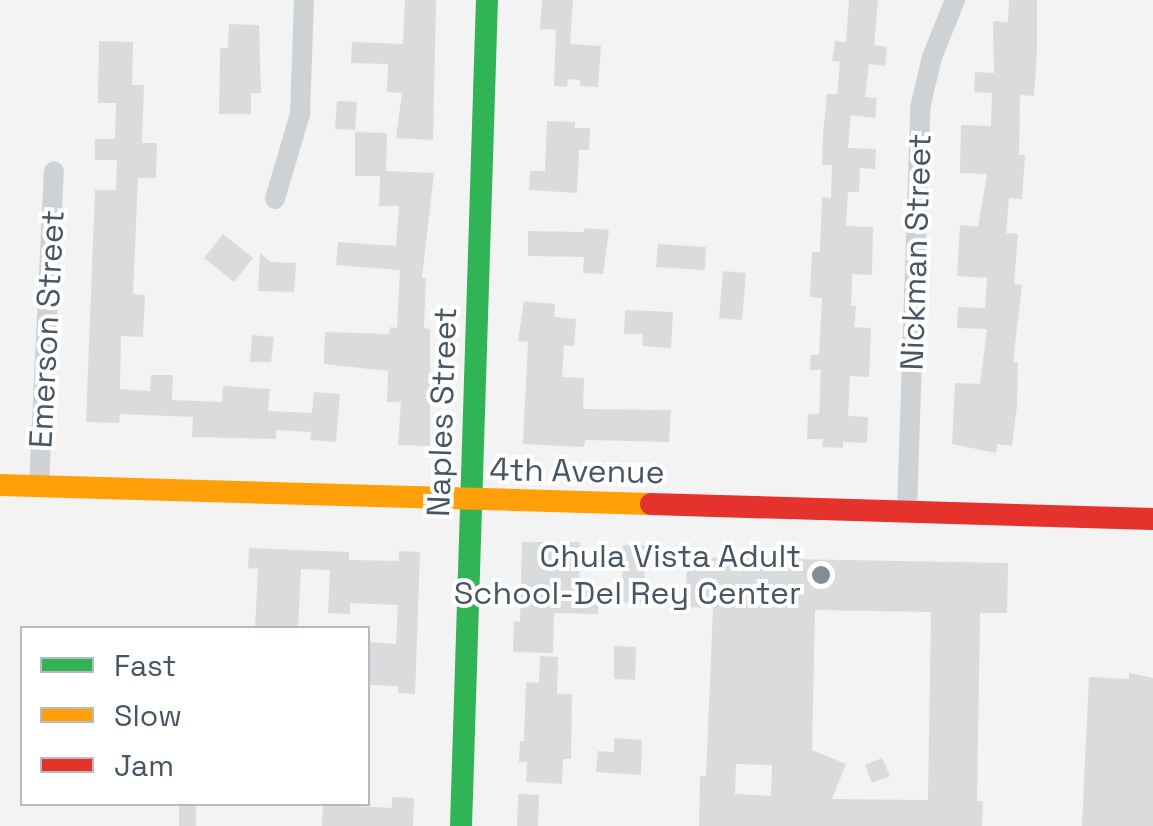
<!DOCTYPE html>
<html>
<head>
<meta charset="utf-8">
<style>
	body { margin:0 }
	#map { position:relative; width:1153px; height:826px; overflow:hidden; background:#f3f3f3; font-family:"Space Grotesk",sans-serif }
	div>[style] { position:absolute }
	[style*='--x'] { left:calc(var(--x)*1px); top:calc(var(--y)*1px); width:calc(var(--w)*1px); rotate:calc(var(--a)*1deg) }
	.building>* { inset:0; background:#dadbdd }
	.street>* { height:20px; margin:-10px; padding:0 10px; transform-origin:10px; border-radius:10px; background:#ced2d4 }
	.fast>* { height:22px; margin:-11px; padding:0 11px; transform-origin:11px; border-radius:11px; background:#30b455 }
	.slow>* { height:22px; margin:-11px; padding:0 11px; transform-origin:11px; border-radius:11px; background:#ff9f0a }
	.jam>* { height:22px; margin:-11px; padding:0 11px; transform-origin:11px; border-radius:11px; background:#e5322d }
	.dots>* { width:28px; height:28px; translate:-50% -50%; box-sizing:border-box; border:5px solid #fff; border-radius:50% }
	span { translate:-50% -50%; white-space:nowrap; text-align:center; line-height:1.15; -webkit-text-stroke:8px #fff; paint-order:stroke }
	.street-label { font-size:32px; color:#475662 }
	.poi-label { font-size:32px; color:#475662 }
	.right { translate:-100% -50%; text-align:right }
	.legend { position:absolute; left:20px; top:626px; width:350px; height:180px; box-sizing:border-box; background:#fff; border:2px solid #b5bbc0; margin:0; padding:12px 18px; list-style:none; font-size:30px; color:#475662 }
	.legend li { display:flex; align-items:center; gap:20px; height:50px }
	.legend b { width:50px; border:2px solid #b5bbc0 }
</style>
</head>
<body>
<div id="map">
	<div class="building">
		<i style="clip-path:polygon(405px 0,436px 0,433px 140px,396px 138px,402px 93px,387px 92px,388px 64px,351px 63px,352px 42px,403px 44px)"></i>
		<i style="clip-path:polygon(542px 0,573px 0,570px 44px,601px 46px,598px 87px,580px 86px,580px 80px,568px 79px,567px 87px,554px 86px,556px 30px,540px 29px)"></i>
		<i style="clip-path:polygon(849px 0,878px 0,874px 45px,887px 47px,885px 66px,869px 64px,865px 97px,877px 98px,875px 118px,851px 115px,848px 148px,876px 149px,875px 169px,860px 168px,859px 192px,848px 192px,846px 226px,873px 227px,872px 275px,852px 274px,851px 306px,856px 306px,854px 327px,871px 328px,869px 377px,850px 376px,848px 416px,868px 417px,867px 443px,843px 442px,843px 448px,822px 447px,823px 439px,807px 439px,808px 414px,819px 414px,821px 370px,810px 370px,811px 355px,819px 355px,822px 298px,810px 297px,812px 252px,820px 252px,822px 197px,831px 198px,832px 165px,822px 165px,823px 135px,827px 94px,837px 94px,840px 62px,832px 61px,835px 41px,846px 42px)"></i>
		<i style="clip-path:polygon(1009px 0,1037px 0,1037px 52px,1034px 96px,1020px 95px,1019px 155px,1025px 155px,1022px 199px,1009px 198px,1006px 233px,1018px 234px,1014px 284px,1022px 285px,1013px 362px,1018px 362px,1017px 406px,1012px 446px,997px 444px,996px 453px,952px 444px,955px 383px,980px 384px,987px 329px,957px 328px,958px 307px,985px 308px,987px 278px,957px 276px,960px 225px,978px 227px,987px 174px,960px 173px,961px 125px,991px 126px,992px 93px,974px 92px,975px 72px,994px 73px,993px 21px,1008px 22px)"></i>
		<i style="clip-path:polygon(229px 24px,259px 25px,261px 93px,251px 93px,251px 114px,219px 114px,220px 48px,228px 48px)"></i>
		<i style="clip-path:polygon(99px 41px,133px 42px,132px 85px,144px 85px,142px 143px,157px 143px,156px 178px,138px 178px,133px 294px,145px 295px,143px 337px,121px 336px,120px 389px,150px 391px,151px 375px,173px 375px,172px 400px,222px 402px,223px 386px,270px 389px,268px 411px,312px 413px,314px 392px,340px 394px,336px 442px,310px 440px,311px 432px,276px 430px,276px 439px,192px 437px,193px 417px,120px 414px,119px 423px,86px 422px,95px 190px,116px 190px,117px 160px,95px 160px,95px 139px,115px 139px,116px 103px,98px 103px)"></i>
		<i style="clip-path:polygon(337px 101px,357px 102px,355px 130px,335px 129px)"></i>
		<i style="clip-path:polygon(547px 121px,575px 122px,575px 128px,590px 128px,589px 150px,579px 150px,577px 193px,529px 190px,530px 171px,545px 171px)"></i>
		<i style="clip-path:polygon(355px 132px,387px 133px,386px 171px,434px 173px,422px 278px,426px 278px,424px 328px,430px 329px,430px 446px,398px 445px,401px 402px,387px 402px,388px 371px,324px 364px,325px 332px,389px 334px,390px 327px,397px 328px,400px 270px,336px 265px,338px 242px,396px 246px,399px 206px,379px 206px,380px 176px,355px 176px)"></i>
		<i style="clip-path:polygon(584px 228px,609px 230px,603px 274px,583px 273px,584px 257px,528px 256px,528px 231px,584px 232px)"></i>
		<i style="clip-path:polygon(223px 234px,253px 258px,234px 282px,204px 258px)"></i>
		<i style="clip-path:polygon(658px 244px,706px 247px,705px 270px,656px 267px)"></i>
		<i style="clip-path:polygon(260px 253px,271px 262px,296px 263px,294px 292px,258px 291px)"></i>
		<i style="clip-path:polygon(723px 271px,746px 273px,742px 320px,719px 318px)"></i>
		<i style="clip-path:polygon(524px 301px,555px 304px,554px 317px,576px 319px,574px 346px,564px 345px,562px 377px,584px 378px,583px 409px,671px 410px,669px 442px,585px 440px,584px 447px,523px 444px,528px 342px,518px 341px)"></i>
		<i style="clip-path:polygon(625px 310px,673px 312px,671px 348px,642px 346px,643px 334px,624px 334px)"></i>
		<i style="clip-path:polygon(252px 335px,274px 337px,271px 362px,250px 362px)"></i>
		<i style="clip-path:polygon(522px 542px,580px 542px,579px 586px,622px 587px,623px 545px,645px 545px,644px 603px,598px 602px,598px 614px,554px 613px,553px 653px,513px 652px,514px 621px,520px 622px)"></i>
		<i style="clip-path:polygon(249px 548px,349px 552px,349px 560px,399px 561px,399px 551px,420px 552px,415px 694px,398px 693px,398px 686px,368px 685px,368px 642px,396px 644px,398px 605px,350px 603px,350px 614px,328px 613px,330px 570px,301px 569px,298px 628px,255px 628px,258px 569px,248px 568px)"></i>
		<i style="clip-path:polygon(evenodd,687px 557px,1008px 563px,1007px 613px,980px 613px,977px 801px,983px 801px,982px 826px,699px 826px,700px 776px,706px 776px,713px 608px,686px 607px,687px 557px,815px 610px,931px 612px,928px 800px,832px 799px,846px 764px,812px 750px,815px 610px,687px 557px,736px 764px,772px 765px,771px 796px,735px 794px,736px 764px)"></i>
		<i style="clip-path:polygon(614px 646px,636px 647px,635px 680px,614px 679px)"></i>
		<i style="clip-path:polygon(540px 656px,558px 657px,557px 694px,572px 694px,571px 759px,563px 759px,562px 784px,526px 782px,527px 762px,519px 762px,520px 741px,524px 741px,526px 682px,539px 683px)"></i>
		<i style="clip-path:polygon(1129px 673px,1153px 678px,1153px 826px,1082px 826px,1089px 677px,1129px 679px)"></i>
		<i style="clip-path:polygon(614px 738px,642px 740px,641px 775px,596px 772px,598px 751px,614px 752px)"></i>
		<i style="clip-path:polygon(882px 758px,890px 776px,872px 783px,865px 765px)"></i>
		<i style="clip-path:polygon(518px 794px,539px 795px,538px 826px,517px 826px)"></i>
		<i style="clip-path:polygon(392px 797px,414px 798px,413px 826px,322px 826px,323px 804px,392px 808px)"></i>
		<i style="clip-path:polygon(179px 804px,196px 804px,196px 826px,179px 826px)"></i>
	</div>
	<div class="street">
		<i style="--x:275;--y:199;--w:89;--a:-73.6"></i>
		<i style="--x:300;--y:114;--w:114;--a:-88"></i>
		<i style="--x:39;--y:486;--w:315;--a:-87.3"></i>
		<i style="--x:907;--y:510;--w:402;--a:-88.1"></i>
		<i style="--x:920;--y:108;--w:52;--a:-76.8"></i>
		<i style="--x:932;--y:57;--w:61;--a:-68"></i>
	</div>
	<div class="fast">
		<i style="--x:461;--y:826;--w:826;--a:-88.2"></i>
	</div>
	<div class="slow">
		<i style="--x:0;--y:485;--w:651;--a:1.67"></i>
	</div>
	<div class="jam">
		<i style="--x:651;--y:504;--w:502;--a:1.71"></i>
	</div>
	<div class="dots">
		<i style="left:821px;top:575px;background:#838d95"></i>
	</div>
	<div class="street-label">
		<span style="left:916px;top:252px;rotate:-88deg">Nickman Street</span>
		<span style="left:47px;top:329px;rotate:-87deg">Emerson Street</span>
		<span style="left:442px;top:412px;rotate:-88deg">Naples Street</span>
		<span style="left:577px;top:471px;rotate:1deg">4th Avenue</span>
	</div>
	<div class="poi-label">
		<span class="right" style="left:801px;top:575px">Chula Vista Adult<br>School-Del Rey Center</span>
	</div>
	<ul class="legend">
	<li><b style="height:12px;background:#30b455"></b>Fast</li>
	<li><b style="height:12px;background:#ff9f0a"></b>Slow</li>
	<li><b style="height:12px;background:#e5322d"></b>Jam</li>
	</ul>
</div>
</body>
</html>
